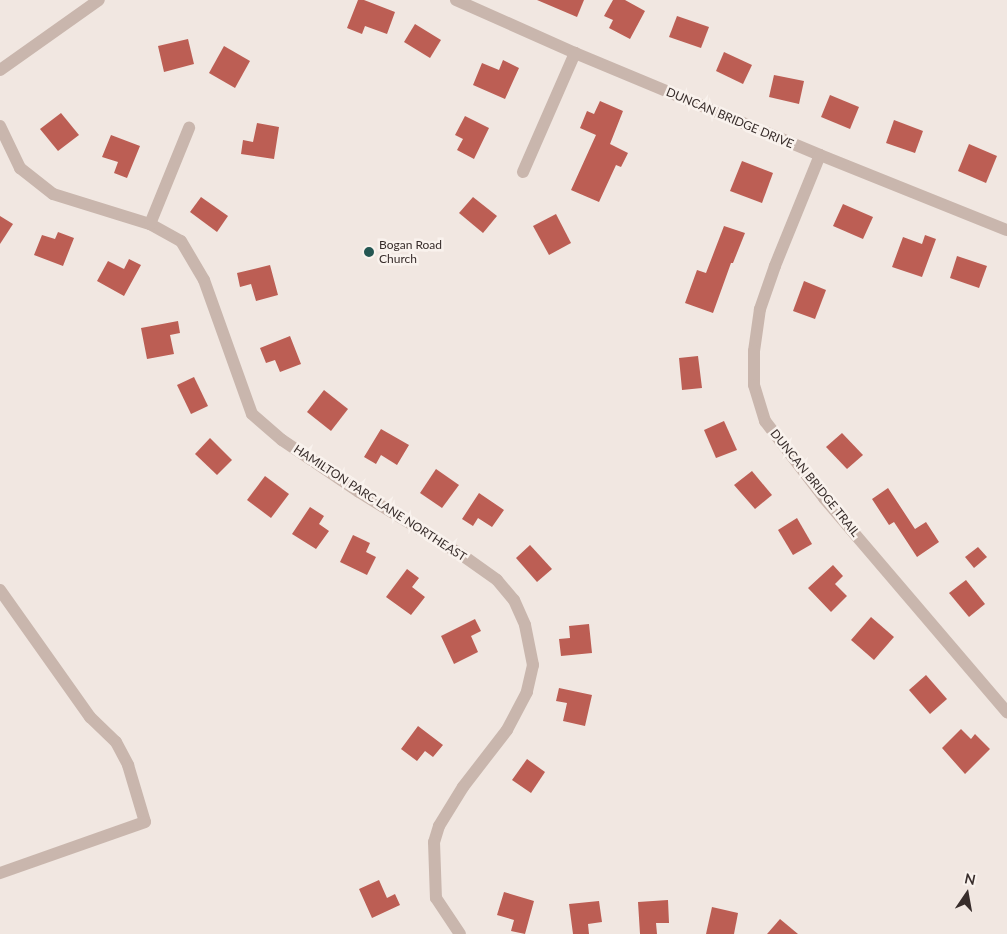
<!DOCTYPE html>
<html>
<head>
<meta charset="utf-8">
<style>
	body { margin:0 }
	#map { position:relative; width:1007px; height:934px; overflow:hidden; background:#f1e7e1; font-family:Lato,sans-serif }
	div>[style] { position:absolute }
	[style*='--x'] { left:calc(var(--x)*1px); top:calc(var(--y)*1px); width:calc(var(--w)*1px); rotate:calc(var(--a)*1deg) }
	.building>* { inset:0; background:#bc5e54 }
	.minor>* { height:12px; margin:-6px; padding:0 6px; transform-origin:6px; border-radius:6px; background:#c9b6ad }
	.dots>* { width:14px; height:14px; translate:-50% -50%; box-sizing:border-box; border:2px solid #f9f2ed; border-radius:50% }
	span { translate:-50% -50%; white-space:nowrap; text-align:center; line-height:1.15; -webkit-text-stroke:5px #f9f2ed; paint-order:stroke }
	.street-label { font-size:12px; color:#382d2b }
	.poi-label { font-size:12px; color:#382d2b }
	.left { translate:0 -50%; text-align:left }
	.north { position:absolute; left:942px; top:869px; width:50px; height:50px; -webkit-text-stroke:4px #f9f2ed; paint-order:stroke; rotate:12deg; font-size:14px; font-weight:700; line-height:20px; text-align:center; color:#382d2b }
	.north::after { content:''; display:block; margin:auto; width:18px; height:22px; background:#382d2b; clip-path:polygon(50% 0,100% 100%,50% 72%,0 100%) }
</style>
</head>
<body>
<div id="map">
	<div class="building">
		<i style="clip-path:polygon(358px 0,364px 0,395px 12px,387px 34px,365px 26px,362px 34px,347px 28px)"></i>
		<i style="clip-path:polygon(537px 0,584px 0,577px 17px)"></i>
		<i style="clip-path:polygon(613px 0,625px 0,645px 11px,630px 39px,609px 28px,613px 20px,604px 16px)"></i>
		<i style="clip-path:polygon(677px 16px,709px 27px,701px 48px,669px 37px)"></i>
		<i style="clip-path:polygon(415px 24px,441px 40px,430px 58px,404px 42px)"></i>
		<i style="clip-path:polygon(188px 39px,194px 64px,164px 72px,158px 46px)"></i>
		<i style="clip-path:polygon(224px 46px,250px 61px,235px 88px,209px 73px)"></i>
		<i style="clip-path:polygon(724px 52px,752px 65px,743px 84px,716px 71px)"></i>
		<i style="clip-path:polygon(503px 60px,519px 68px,505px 99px,473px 85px,482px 63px,499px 70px)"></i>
		<i style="clip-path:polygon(774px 75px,804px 81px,799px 104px,769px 97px)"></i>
		<i style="clip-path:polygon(830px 95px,859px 107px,850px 129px,821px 117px)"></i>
		<i style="clip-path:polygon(600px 101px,623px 111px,610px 144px,628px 153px,621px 167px,616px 165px,599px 202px,571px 190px,596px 135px,580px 128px,587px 111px,594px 114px)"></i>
		<i style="clip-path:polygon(61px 113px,79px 135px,58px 151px,40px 129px)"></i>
		<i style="clip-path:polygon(465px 116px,489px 128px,474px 159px,457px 150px,463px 139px,455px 135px)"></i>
		<i style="clip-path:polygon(894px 120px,923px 131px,915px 153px,886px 143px)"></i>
		<i style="clip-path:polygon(257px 123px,279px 127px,274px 159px,241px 154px,243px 140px,253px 142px)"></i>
		<i style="clip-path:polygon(111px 135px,140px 146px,127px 178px,114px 173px,118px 162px,102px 157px)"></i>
		<i style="clip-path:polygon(969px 144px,997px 156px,986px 183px,958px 171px)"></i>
		<i style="clip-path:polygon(742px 161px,773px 173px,762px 203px,730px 191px)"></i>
		<i style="clip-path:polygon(201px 197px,228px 216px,217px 232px,190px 212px)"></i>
		<i style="clip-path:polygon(473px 197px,497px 216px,483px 233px,459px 213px)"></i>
		<i style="clip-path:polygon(843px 204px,873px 217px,863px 239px,833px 226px)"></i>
		<i style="clip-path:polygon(556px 214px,571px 243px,549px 255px,533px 226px)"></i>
		<i style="clip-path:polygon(0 216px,13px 224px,0 244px)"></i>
		<i style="clip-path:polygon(724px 226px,745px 233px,733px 263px,731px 263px,713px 313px,685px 303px,697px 270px,706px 273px)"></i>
		<i style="clip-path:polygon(58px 232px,74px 238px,63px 266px,34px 255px,42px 235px,55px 239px)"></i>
		<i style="clip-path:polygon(925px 235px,936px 239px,922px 277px,892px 267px,903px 237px,922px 244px)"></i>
		<i style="clip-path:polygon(957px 256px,987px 266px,979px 288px,950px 278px)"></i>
		<i style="clip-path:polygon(129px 259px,141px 265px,124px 296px,97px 281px,108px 261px,124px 269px)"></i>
		<i style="clip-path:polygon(270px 265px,278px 295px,256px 301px,251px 284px,240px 287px,237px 273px)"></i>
		<i style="clip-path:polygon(804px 281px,826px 290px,815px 319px,793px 311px)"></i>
		<i style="clip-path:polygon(178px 321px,180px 333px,170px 335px,174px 354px,147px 359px,141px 328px)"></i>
		<i style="clip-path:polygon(290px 336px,301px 364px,280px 372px,275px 360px,266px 363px,260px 348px)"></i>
		<i style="clip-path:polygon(698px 356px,702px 388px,682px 390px,679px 358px)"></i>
		<i style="clip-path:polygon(194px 377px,208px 406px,191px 414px,177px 385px)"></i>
		<i style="clip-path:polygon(324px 390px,348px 409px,331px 431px,307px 412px)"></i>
		<i style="clip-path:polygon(724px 421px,737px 450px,716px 458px,704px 430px)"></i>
		<i style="clip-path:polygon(381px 429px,409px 445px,397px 465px,381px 455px,376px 464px,364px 457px)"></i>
		<i style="clip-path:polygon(842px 433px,863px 455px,847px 469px,826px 447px)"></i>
		<i style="clip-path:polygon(210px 438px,232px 460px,217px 475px,195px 454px)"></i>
		<i style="clip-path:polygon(436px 469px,459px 485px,442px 508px,420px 493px)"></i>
		<i style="clip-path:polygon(752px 471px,772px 495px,755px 509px,734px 485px)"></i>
		<i style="clip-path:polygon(265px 476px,289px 494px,271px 518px,247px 500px)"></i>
		<i style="clip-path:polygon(888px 488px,915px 529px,926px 522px,939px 542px,917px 557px,894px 522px,889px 525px,872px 499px)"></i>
		<i style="clip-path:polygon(479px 493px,504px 510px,492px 527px,478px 518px,473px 526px,462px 519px)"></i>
		<i style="clip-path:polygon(310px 507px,324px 516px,319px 524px,329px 531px,316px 549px,292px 534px)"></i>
		<i style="clip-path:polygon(797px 518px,812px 544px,793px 555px,778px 530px)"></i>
		<i style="clip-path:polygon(353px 535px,370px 543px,366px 552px,376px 557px,367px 575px,340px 562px)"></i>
		<i style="clip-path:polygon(530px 545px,552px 569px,537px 582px,516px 558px)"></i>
		<i style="clip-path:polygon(978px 547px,987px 557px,974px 568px,965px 557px)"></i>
		<i style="clip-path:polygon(833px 565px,843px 576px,835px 584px,847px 596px,831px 612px,808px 588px)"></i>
		<i style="clip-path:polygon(407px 569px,419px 578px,412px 587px,425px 597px,411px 615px,386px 597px)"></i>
		<i style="clip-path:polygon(966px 580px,985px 604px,969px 617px,949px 593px)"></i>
		<i style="clip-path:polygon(871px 617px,894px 637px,874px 660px,851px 640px)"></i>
		<i style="clip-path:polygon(475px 619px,481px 631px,471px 636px,478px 652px,454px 664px,441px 636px)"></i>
		<i style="clip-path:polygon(589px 624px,592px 653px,561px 656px,559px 639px,570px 638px,569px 626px)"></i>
		<i style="clip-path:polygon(926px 675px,947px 699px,930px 714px,909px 690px)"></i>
		<i style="clip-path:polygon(559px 688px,592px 695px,585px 726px,563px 721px,567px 703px,556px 701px)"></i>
		<i style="clip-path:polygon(418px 726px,443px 745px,433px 757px,425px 751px,417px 761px,401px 749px)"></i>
		<i style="clip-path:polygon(961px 729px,971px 739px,975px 734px,990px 749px,965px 774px,942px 748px)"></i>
		<i style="clip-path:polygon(527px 759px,545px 772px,531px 793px,512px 780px)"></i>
		<i style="clip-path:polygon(379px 880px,387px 898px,395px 894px,400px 905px,372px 918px,359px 889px)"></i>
		<i style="clip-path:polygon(504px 892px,534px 901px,525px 934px,511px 931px,514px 920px,497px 915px)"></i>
		<i style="clip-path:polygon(668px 900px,669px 923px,656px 923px,657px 934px,640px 934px,638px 902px)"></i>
		<i style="clip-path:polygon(599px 901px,602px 922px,588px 924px,589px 934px,573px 934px,569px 904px)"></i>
		<i style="clip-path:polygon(712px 907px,738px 913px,734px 934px,706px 934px)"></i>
		<i style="clip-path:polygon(780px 919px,798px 934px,767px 934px)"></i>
	</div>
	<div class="minor">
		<i style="--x:456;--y:0;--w:130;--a:24"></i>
		<i style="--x:575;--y:53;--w:265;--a:22.6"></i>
		<i style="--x:820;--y:155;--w:201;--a:21.9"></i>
		<i style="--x:0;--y:70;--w:121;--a:-35.3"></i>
		<i style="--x:0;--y:126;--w:47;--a:64.5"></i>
		<i style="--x:20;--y:168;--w:42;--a:38.2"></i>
		<i style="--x:53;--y:194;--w:102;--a:17.2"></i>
		<i style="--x:150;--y:224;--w:35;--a:29"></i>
		<i style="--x:181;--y:241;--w:45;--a:59.5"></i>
		<i style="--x:204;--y:280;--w:142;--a:70.3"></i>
		<i style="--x:252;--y:414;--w:40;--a:41"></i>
		<i style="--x:282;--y:440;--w:93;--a:34"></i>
		<i style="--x:359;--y:492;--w:121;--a:31.5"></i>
		<i style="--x:462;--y:555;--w:43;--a:35.5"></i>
		<i style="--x:497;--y:580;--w:26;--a:50"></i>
		<i style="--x:514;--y:600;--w:27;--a:66"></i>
		<i style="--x:525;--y:625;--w:41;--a:78.7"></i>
		<i style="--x:533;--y:665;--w:28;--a:103"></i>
		<i style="--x:527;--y:692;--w:43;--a:117.8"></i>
		<i style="--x:507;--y:730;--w:72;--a:127.7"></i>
		<i style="--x:463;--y:787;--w:46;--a:121.6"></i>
		<i style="--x:439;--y:826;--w:17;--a:107"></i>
		<i style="--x:434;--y:842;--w:56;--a:88"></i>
		<i style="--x:436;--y:898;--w:43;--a:56.3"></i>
		<i style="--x:820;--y:155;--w:120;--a:112.1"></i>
		<i style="--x:775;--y:266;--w:46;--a:109.2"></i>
		<i style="--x:760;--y:309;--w:42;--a:98.1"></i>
		<i style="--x:754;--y:351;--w:34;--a:90"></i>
		<i style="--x:754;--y:385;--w:38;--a:73"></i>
		<i style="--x:765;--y:421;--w:97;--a:52.5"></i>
		<i style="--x:824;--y:498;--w:282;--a:49.5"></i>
		<i style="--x:523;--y:172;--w:130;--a:-66.4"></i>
		<i style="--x:150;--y:224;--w:104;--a:-67.9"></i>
		<i style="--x:0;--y:590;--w:156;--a:54.7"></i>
		<i style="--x:90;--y:717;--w:36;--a:44"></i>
		<i style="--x:116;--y:742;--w:26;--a:62"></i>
		<i style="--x:128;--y:765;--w:59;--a:73.4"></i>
		<i style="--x:145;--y:822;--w:154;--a:160.6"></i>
	</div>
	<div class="dots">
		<i style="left:369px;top:252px;background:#245652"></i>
	</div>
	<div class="street-label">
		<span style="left:730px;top:118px;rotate:23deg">DUNCAN BRIDGE DRIVE</span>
		<span style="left:815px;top:483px;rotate:51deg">DUNCAN BRIDGE TRAIL</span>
		<span style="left:380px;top:503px;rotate:33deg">HAMILTON PARC LANE NORTHEAST</span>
	</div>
	<div class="poi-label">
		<span class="left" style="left:379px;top:252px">Bogan Road<br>Church</span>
	</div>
	<div class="north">N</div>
</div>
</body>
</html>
